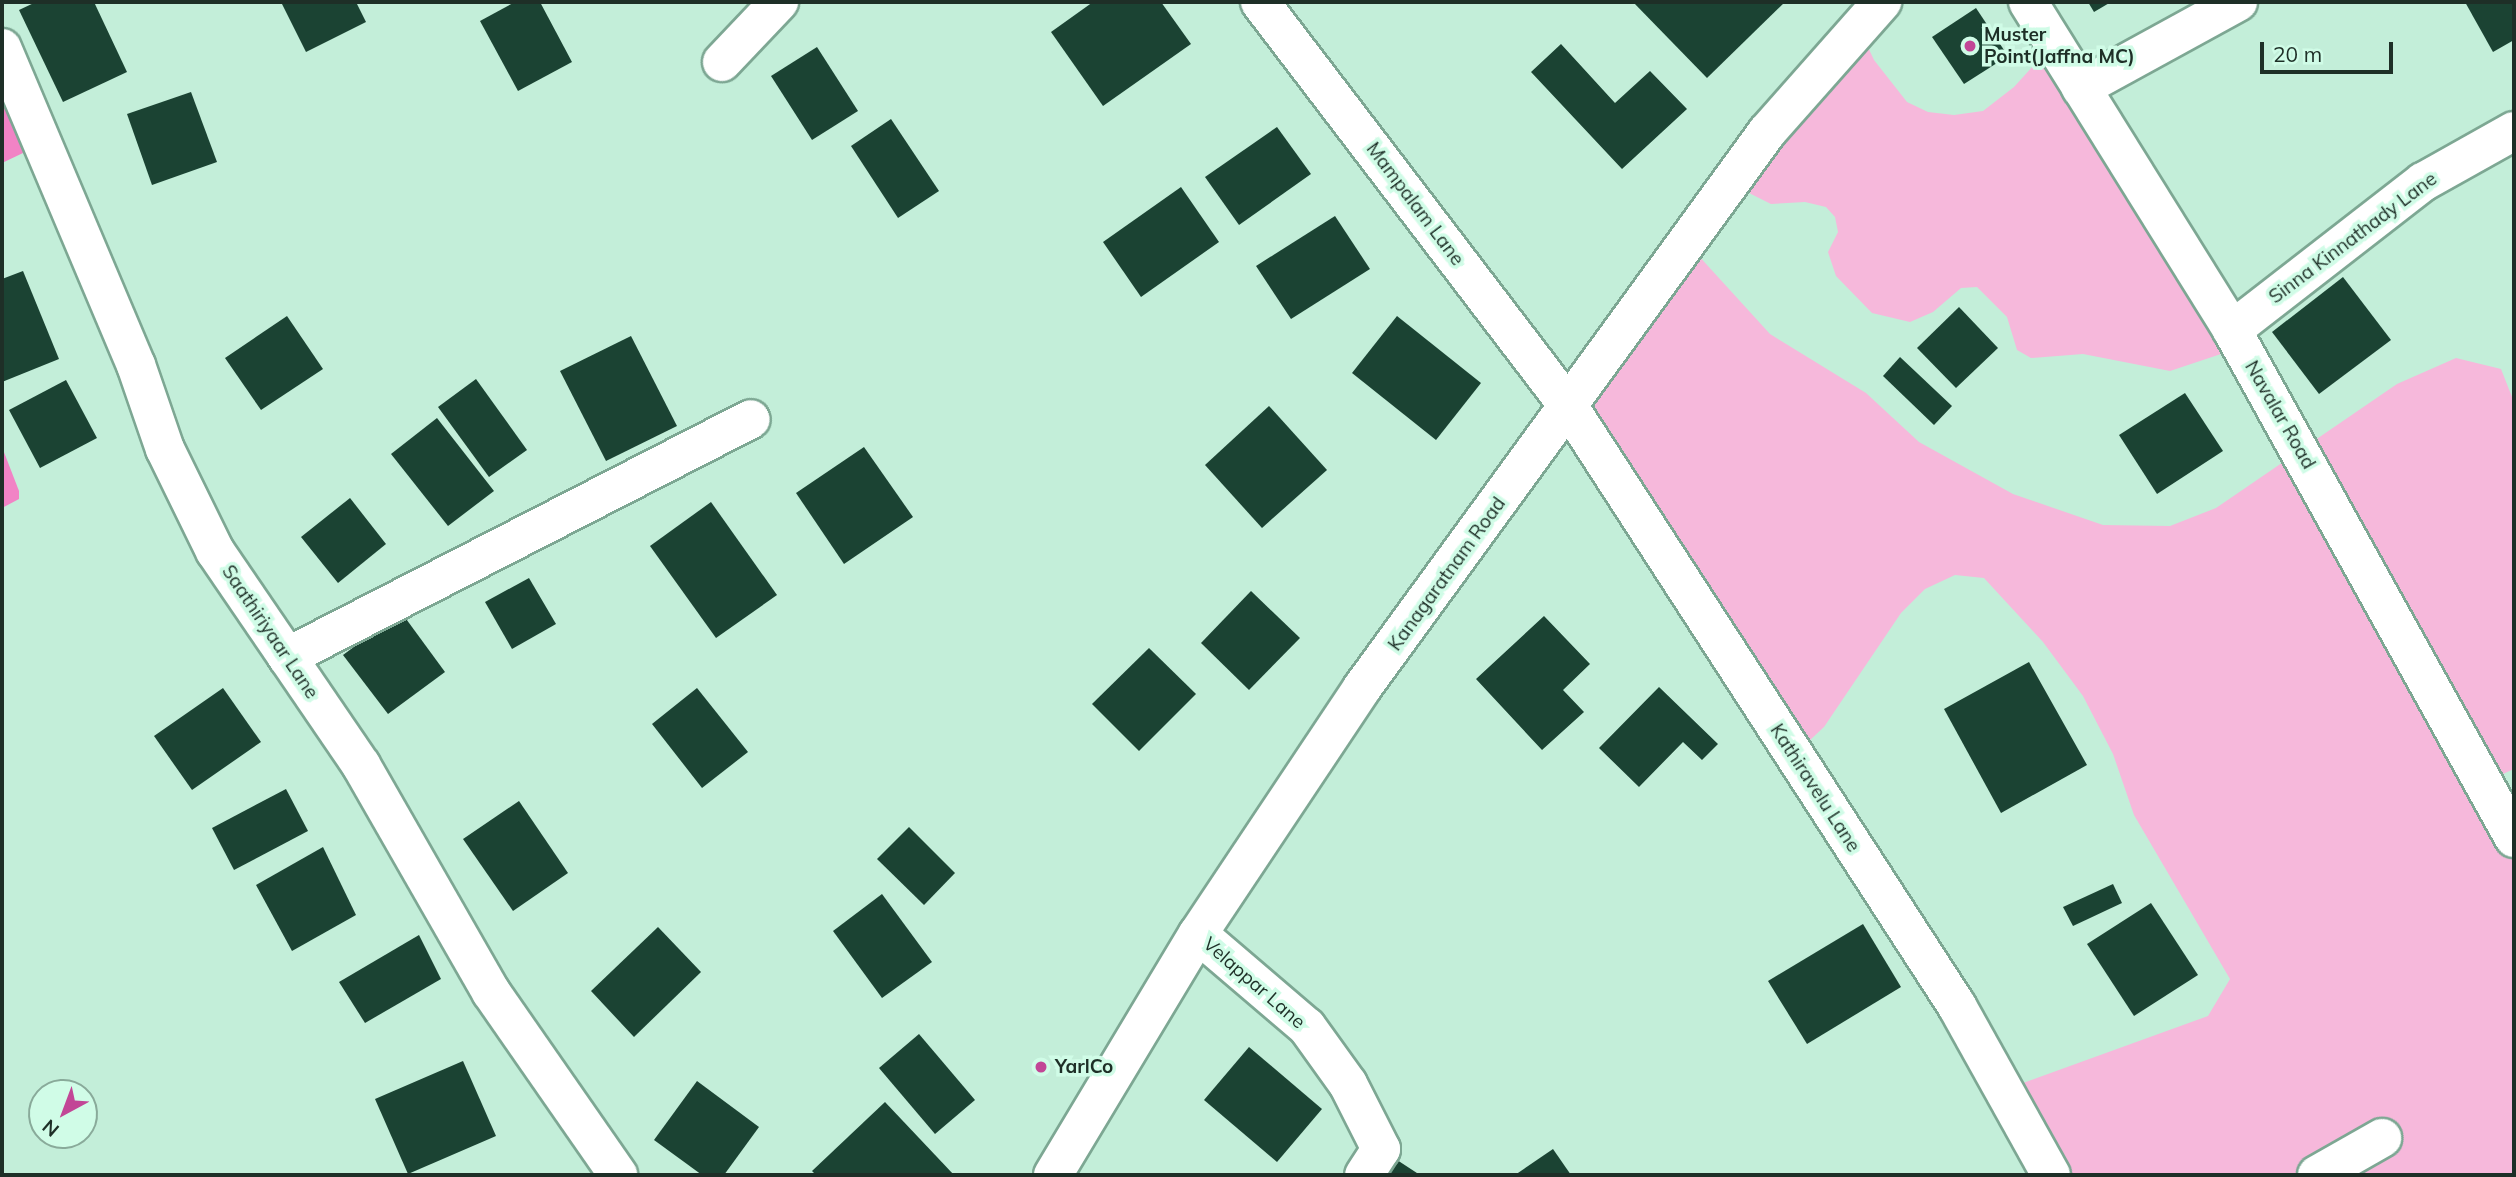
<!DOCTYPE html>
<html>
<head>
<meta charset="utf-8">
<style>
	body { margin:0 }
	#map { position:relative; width:2516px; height:1177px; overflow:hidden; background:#c3eed9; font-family:Mulish,sans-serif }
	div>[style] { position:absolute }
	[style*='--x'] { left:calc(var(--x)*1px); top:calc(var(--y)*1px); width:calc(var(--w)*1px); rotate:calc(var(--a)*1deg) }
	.green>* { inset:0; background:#f6b8db }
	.forest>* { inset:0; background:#f183c5 }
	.building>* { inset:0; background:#1b4333 }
	.roads { filter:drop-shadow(2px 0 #7da793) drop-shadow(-2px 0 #7da793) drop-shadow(0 2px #7da793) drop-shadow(0 -2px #7da793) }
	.street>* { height:38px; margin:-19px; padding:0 19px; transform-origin:19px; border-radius:19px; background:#fff }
	.secondary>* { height:38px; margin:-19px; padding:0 19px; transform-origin:19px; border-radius:19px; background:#fff }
	.dots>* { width:19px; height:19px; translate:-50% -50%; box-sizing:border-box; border:4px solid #d0fce7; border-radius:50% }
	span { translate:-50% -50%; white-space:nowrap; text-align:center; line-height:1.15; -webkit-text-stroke:7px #d0fce7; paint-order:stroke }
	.poi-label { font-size:19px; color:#1e2f27; font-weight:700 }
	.left { translate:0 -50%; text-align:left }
	.street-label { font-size:19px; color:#1e2f27 }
	.frame { position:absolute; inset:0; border:4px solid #1e2f27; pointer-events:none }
	.north { position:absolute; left:28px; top:1079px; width:70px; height:70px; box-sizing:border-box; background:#d0fce7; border:2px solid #89aa9a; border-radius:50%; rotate:221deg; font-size:19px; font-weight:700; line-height:28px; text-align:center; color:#1e2f27 }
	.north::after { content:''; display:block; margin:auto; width:24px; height:32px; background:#c24696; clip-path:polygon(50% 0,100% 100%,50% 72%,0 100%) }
	.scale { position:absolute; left:2260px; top:42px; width:133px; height:32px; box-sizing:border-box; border:4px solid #1e2f27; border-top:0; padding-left:9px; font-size:21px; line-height:24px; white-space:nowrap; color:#1e2f27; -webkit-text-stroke:5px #d0fce7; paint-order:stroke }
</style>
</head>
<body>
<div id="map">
	<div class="green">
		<i style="clip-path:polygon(1859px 28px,1874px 60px,1907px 102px,1928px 112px,1954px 115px,1983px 111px,2014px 87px,2054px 43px,2242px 347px,2170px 371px,2083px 354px,2031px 358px,2017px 350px,2007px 317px,1977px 287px,1961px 288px,1933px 312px,1910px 322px,1872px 313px,1836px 276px,1828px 252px,1838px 232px,1835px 217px,1826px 207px,1805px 202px,1771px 204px,1751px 194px,1734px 177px)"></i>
		<i style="clip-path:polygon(1687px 243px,1770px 334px,1866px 393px,1919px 442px,2013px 494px,2103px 525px,2170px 526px,2216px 508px,2397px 384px,2456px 358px,2501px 369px,2514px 402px,2514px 769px,2485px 782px,2514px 838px,2514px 1175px,2051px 1175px,2004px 1090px,2208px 1016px,2230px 979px,2134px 815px,2113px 754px,2083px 696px,2043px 642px,1984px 578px,1955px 575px,1925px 589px,1901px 613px,1824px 727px,1794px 755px,1569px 407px)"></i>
	</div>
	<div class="forest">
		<i style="clip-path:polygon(2px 48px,44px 143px,2px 163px)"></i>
		<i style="clip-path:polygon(2px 447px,19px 491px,19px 499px,2px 508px)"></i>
	</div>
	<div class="building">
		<i style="clip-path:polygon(36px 2px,94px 2px,127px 72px,63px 102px,19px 10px)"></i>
		<i style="clip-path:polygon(281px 2px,356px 2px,366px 22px,306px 52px)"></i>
		<i style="clip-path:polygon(515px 2px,540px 2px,572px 62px,518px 91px,480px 21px)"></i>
		<i style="clip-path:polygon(1093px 2px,1161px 2px,1191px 44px,1103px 106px,1051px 32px)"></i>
		<i style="clip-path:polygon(1633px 2px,1785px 2px,1707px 78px)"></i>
		<i style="clip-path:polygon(2088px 2px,2111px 2px,2094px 12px)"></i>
		<i style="clip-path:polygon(2465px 2px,2514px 2px,2514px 40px,2493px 52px)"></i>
		<i style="clip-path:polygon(1976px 8px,2008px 56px,1964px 84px,1932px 37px)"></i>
		<i style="clip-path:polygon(1561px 44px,1615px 103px,1650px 71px,1687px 109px,1622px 169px,1531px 72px)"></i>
		<i style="clip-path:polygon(817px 47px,858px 111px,812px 140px,771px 76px)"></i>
		<i style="clip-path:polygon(191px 92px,217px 162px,152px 185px,127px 114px)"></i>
		<i style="clip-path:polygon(891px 119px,939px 191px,898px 218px,851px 146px)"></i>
		<i style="clip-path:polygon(1277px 127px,1311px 174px,1239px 225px,1205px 177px)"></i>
		<i style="clip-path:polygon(1181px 187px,1219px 242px,1141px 297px,1103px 242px)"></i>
		<i style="clip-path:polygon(1335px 216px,1370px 269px,1291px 319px,1256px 266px)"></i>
		<i style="clip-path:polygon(23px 271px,59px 359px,2px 382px,2px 279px)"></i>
		<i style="clip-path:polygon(2343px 277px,2391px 340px,2319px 394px,2272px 332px)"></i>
		<i style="clip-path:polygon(1959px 307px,1998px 348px,1956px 388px,1917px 348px)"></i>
		<i style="clip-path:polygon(287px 316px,323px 369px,261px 410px,225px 358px)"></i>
		<i style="clip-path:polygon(1397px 316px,1481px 383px,1436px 440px,1352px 373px)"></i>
		<i style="clip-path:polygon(631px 336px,677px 426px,606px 461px,560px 371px)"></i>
		<i style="clip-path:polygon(1900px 357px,1952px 406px,1934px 425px,1883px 376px)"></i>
		<i style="clip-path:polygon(476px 379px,527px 450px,489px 477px,438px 407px)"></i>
		<i style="clip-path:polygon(66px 380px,97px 438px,40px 468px,9px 410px)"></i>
		<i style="clip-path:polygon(2185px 393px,2223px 451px,2157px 494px,2119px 435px)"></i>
		<i style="clip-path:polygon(1269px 406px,1327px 470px,1262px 528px,1205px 465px)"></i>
		<i style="clip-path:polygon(437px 418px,494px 491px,448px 526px,391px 454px)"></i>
		<i style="clip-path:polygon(864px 447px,913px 517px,844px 564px,796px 493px)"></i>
		<i style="clip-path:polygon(350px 498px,386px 544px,338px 583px,301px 537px)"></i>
		<i style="clip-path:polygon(711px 502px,777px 595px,716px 638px,650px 546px)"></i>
		<i style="clip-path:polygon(529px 578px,556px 624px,512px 649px,485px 602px)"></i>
		<i style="clip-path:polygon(1251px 591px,1300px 638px,1249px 690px,1201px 643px)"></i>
		<i style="clip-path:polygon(401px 612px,445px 672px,388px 714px,343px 655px)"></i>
		<i style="clip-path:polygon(1544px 616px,1590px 664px,1563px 690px,1584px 712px,1542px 750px,1476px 679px)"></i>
		<i style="clip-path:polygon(1149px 648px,1196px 694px,1139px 751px,1092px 704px)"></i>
		<i style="clip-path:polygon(2029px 662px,2087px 765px,2001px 813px,1944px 709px)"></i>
		<i style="clip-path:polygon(1659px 687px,1718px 744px,1702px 760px,1683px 742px,1639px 787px,1599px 748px)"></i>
		<i style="clip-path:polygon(223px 688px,261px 742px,192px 790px,154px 736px)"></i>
		<i style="clip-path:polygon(697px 688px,748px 752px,702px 788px,652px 724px)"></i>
		<i style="clip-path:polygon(286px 789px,308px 831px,234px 870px,212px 828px)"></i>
		<i style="clip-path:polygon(519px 801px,568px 873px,513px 911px,463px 839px)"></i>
		<i style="clip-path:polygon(909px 827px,955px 873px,924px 905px,877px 859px)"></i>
		<i style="clip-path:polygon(323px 847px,356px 915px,292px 951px,256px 885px)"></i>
		<i style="clip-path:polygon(2113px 884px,2122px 903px,2073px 926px,2063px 907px)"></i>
		<i style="clip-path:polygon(882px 894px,932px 962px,882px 998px,833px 931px)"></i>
		<i style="clip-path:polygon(2151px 903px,2198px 975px,2134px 1016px,2087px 944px)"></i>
		<i style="clip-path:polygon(1863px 924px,1901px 987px,1807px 1044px,1768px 981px)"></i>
		<i style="clip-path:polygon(658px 927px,701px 972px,634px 1037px,591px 991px)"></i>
		<i style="clip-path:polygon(419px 935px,441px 979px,365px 1023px,339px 982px)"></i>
		<i style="clip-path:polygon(919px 1034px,975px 1100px,935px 1134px,879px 1068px)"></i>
		<i style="clip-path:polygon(1249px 1047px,1322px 1109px,1277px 1162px,1204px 1100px)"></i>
		<i style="clip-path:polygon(463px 1061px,496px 1136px,408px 1174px,375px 1099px)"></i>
		<i style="clip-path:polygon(697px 1081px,759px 1127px,724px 1175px,702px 1175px,654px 1140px)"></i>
		<i style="clip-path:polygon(885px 1102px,954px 1175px,816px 1175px,812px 1171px)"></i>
		<i style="clip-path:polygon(1553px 1149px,1571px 1175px,1515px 1175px)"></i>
		<i style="clip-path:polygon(1394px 1158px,1420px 1175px,1383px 1175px)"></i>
	</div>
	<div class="roads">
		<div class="street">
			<i style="--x:1260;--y:2;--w:509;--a:52.66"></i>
			<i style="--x:1569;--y:407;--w:714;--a:57.07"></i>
			<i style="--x:1957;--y:1006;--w:193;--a:60.9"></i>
			<i style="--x:2;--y:48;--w:344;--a:67.1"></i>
			<i style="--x:136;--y:365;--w:89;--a:71"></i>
			<i style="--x:165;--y:449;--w:114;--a:63.9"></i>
			<i style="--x:215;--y:551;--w:259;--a:55.7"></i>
			<i style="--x:361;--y:765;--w:262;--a:60.2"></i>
			<i style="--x:491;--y:992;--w:223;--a:55.2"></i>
			<i style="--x:722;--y:62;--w:83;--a:-46.5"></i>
			<i style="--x:2081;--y:88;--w:179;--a:-28.7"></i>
			<i style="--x:2232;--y:330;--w:242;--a:-37.8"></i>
			<i style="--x:2423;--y:182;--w:104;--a:-29.3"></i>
			<i style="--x:287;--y:657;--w:521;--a:-27.15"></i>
			<i style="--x:1198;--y:934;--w:143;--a:40.5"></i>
			<i style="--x:1307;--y:1027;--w:70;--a:54.3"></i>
			<i style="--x:1348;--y:1084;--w:73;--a:63.1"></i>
			<i style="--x:1381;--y:1149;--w:31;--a:123"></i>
			<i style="--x:1053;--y:1175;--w:281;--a:-59"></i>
			<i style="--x:1198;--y:934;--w:296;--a:-56.3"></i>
			<i style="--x:1362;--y:688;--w:688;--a:-53.93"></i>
			<i style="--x:1767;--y:132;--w:174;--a:-48.5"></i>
			<i style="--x:2317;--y:1175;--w:75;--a:-29.6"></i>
		</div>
		<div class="secondary">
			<i style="--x:2028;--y:2;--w:386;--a:58.1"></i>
			<i style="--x:2232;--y:330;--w:581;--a:60.96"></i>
		</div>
	</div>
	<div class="dots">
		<i style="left:1970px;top:46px;background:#c24696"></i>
		<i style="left:1041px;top:1067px;background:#c24696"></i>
	</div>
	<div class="poi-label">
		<span class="left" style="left:1984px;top:46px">Muster<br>Point(Jaffna MC)</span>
		<span class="left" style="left:1055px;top:1067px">YarlCo</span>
	</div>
	<div class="street-label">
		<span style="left:1415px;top:204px;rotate:53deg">Mampalam Lane</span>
		<span style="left:2353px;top:238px;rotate:-37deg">Sinna Kinnathady Lane</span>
		<span style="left:2280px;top:415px;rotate:60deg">Navalar Road</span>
		<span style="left:1447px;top:574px;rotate:-54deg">Kanagaratnam Road</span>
		<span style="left:270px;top:632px;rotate:56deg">Saathiriyaar Lane</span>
		<span style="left:1815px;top:788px;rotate:57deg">Kathiravelu Lane</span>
		<span style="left:1254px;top:983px;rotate:41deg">Velappar Lane</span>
	</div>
	<div class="frame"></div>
	<div class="north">N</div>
	<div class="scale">20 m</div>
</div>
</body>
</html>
